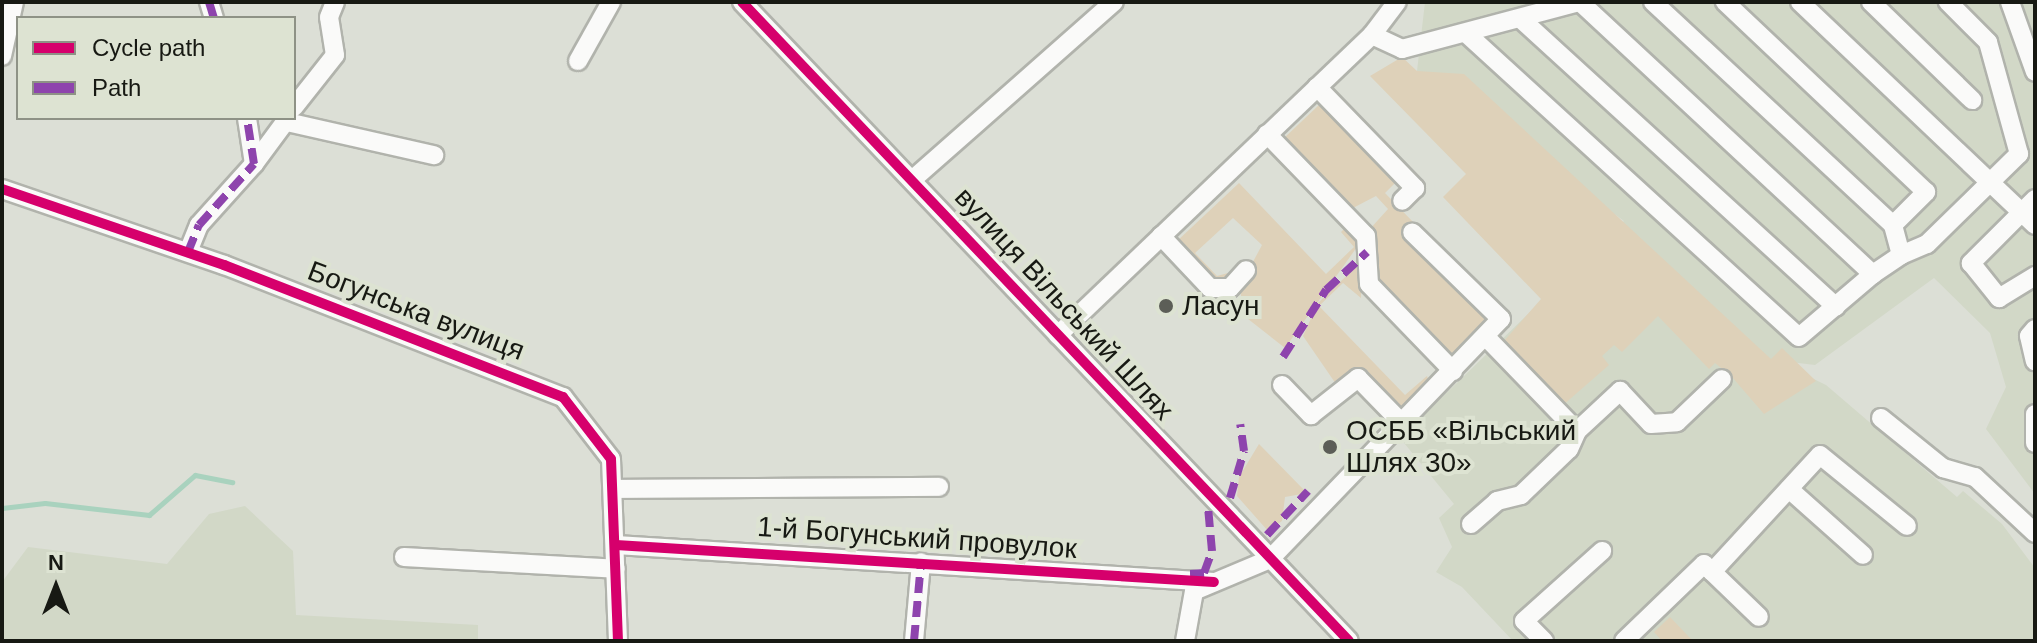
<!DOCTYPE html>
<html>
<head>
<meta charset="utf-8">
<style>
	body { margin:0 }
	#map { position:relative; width:2037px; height:643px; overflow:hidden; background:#dcdfd6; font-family:Arial,sans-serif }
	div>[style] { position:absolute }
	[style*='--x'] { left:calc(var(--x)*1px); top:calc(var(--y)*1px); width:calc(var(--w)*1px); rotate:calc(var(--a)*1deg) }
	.built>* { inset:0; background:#d2d8c7 }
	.green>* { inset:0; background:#ded1b9 }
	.stream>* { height:5px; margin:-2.5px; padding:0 2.5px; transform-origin:2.5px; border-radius:2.5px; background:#a9d2be }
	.roads { filter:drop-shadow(2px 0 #b1b3ac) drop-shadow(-2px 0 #b1b3ac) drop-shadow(0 2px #b1b3ac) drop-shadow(0 -2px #b1b3ac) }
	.minor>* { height:18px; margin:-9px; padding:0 9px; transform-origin:9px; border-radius:9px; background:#fafaf9 }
	.quiet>* { height:8px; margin-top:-4px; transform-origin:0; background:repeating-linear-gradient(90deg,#8e44ad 0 16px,transparent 0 24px) }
	.cycleway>* { height:10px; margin:-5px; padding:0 5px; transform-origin:5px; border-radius:5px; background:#d6006c }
	.dots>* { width:22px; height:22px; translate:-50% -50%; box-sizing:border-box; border:4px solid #dde3d2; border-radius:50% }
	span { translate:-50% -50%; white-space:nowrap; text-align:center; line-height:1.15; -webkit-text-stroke:8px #dde3d2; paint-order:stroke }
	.street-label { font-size:28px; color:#171913 }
	.poi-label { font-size:28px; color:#171913 }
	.left { translate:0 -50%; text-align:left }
	.frame { position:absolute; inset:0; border:4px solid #171913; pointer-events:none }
	.legend { position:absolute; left:16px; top:16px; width:280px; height:104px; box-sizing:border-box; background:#dde3d2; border:2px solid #8e9286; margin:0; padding:10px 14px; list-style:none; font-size:24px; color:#171913 }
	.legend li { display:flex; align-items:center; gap:16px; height:40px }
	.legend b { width:40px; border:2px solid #8e9286 }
	.north { position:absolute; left:16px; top:547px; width:80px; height:80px; -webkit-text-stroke:6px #dde3d2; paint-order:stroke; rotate:0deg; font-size:22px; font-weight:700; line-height:32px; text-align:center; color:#171913 }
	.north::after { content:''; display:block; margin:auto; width:28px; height:36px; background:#171913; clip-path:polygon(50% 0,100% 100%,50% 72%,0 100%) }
</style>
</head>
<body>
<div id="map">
	<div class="built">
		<i style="clip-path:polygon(1425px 2px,2035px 2px,2035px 494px,1986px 429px,2006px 387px,1990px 333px,1934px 278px,1815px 365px,1775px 360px,1826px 385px,1957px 497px,1963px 491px,2002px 524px,2035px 568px,2035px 641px,1513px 641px,1462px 587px,1436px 572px,1452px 547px,1439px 518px,1454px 504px,1400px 438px,1624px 221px,1417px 71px)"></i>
		<i style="clip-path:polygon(245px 506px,293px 551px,296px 615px,478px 625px,478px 641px,2px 641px,2px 582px,28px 547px,167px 564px,209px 514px)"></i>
	</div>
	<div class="green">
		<i style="clip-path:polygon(1402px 57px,1417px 71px,1464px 74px,1771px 359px,1782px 348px,1816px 381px,1764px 414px,1732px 377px,1715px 363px,1709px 369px,1658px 316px,1622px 352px,1614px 345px,1602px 356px,1609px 365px,1562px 406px,1504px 341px,1541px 299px,1443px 197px,1466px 174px,1370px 76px)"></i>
		<i style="clip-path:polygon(1320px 104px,1396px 182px,1385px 193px,1414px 223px,1404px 235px,1490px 319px,1449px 360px,1376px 288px,1369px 230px,1388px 209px,1376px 196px,1351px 209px,1282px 140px)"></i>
		<i style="clip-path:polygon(1239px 183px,1326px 274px,1354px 247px,1341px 232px,1348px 225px,1362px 240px,1285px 348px,1243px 315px,1240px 286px,1262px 245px,1233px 218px,1195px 253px,1217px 276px,1228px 273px,1227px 280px,1211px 282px,1176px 242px)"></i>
		<i style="clip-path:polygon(1362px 261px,1361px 298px,1343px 283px,1319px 306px,1405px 395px,1427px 376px,1430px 384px,1400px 412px,1357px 369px,1336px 384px,1303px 336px,1318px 303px)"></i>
		<i style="clip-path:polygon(1259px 444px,1307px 493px,1285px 497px,1282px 521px,1268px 531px,1237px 496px,1239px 477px)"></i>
		<i style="clip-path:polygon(1670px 617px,1691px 639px,1688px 641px,1662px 641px,1654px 632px)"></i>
	</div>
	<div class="stream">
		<i style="--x:2;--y:508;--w:43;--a:-6.6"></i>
		<i style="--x:45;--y:503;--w:105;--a:6.6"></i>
		<i style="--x:149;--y:515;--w:61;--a:-41"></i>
		<i style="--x:195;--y:475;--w:38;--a:11"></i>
	</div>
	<div class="roads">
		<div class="minor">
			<i style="--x:209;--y:2;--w:17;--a:73"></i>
			<i style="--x:742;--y:2;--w:881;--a:46.47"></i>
			<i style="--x:1580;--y:2;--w:400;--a:42.9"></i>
			<i style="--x:1873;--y:274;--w:34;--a:-34"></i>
			<i style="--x:1901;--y:255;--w:31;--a:-105"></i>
			<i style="--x:1653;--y:2;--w:328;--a:42.9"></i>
			<i style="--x:1893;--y:225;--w:47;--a:-45"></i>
			<i style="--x:1926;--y:192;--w:277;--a:-136.6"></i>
			<i style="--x:1800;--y:2;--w:324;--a:43.5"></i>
			<i style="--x:1871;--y:2;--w:141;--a:44.1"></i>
			<i style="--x:2010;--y:2;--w:74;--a:70.3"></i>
			<i style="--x:1522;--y:20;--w:425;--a:42.4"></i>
			<i style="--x:1467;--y:34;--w:449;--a:42.4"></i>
			<i style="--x:1799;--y:337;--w:97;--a:-40.4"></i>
			<i style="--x:1372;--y:35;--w:33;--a:25"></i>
			<i style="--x:1402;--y:49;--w:183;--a:-14.9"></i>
			<i style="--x:2;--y:56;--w:55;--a:-77.5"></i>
			<i style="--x:578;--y:61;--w:68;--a:-60.8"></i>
			<i style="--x:1317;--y:87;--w:141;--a:45.9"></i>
			<i style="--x:1415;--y:188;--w:18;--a:135"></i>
			<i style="--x:294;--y:107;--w:66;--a:-51.7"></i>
			<i style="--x:335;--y:55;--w:38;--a:-99"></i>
			<i style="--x:329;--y:17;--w:16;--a:-68"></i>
			<i style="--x:287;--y:122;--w:151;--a:12.7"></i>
			<i style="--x:1267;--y:134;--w:142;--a:45.9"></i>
			<i style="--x:1366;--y:236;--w:48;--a:86.4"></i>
			<i style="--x:1369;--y:284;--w:121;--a:46"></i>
			<i style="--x:254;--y:164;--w:57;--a:-53.5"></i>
			<i style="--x:912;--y:180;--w:269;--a:-41.4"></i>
			<i style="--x:2;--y:189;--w:235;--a:18.9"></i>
			<i style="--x:224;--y:265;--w:364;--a:21.3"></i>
			<i style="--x:563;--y:397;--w:78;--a:52.3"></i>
			<i style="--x:611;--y:459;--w:182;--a:87.8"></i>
			<i style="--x:2035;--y:199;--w:91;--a:135"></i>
			<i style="--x:1971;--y:263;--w:45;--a:51.3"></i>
			<i style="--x:1999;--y:298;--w:42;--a:-31.4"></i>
			<i style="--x:1161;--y:236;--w:71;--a:46.7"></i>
			<i style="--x:1210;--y:288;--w:20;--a:0"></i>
			<i style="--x:1230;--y:288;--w:24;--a:-48"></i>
			<i style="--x:188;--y:252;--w:29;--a:-68"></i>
			<i style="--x:199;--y:225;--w:82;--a:-48"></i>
			<i style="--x:254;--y:164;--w:47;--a:-98.7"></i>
			<i style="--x:1901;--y:255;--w:28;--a:-23"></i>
			<i style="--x:1927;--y:244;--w:129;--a:-44.4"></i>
			<i style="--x:2019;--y:154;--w:116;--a:-105.5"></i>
			<i style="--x:1988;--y:42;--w:57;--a:-135"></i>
			<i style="--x:2035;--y:329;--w:9;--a:131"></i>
			<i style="--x:2029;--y:336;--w:26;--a:77"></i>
			<i style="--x:1058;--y:335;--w:434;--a:-43.7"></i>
			<i style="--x:1372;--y:35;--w:41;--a:-52.9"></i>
			<i style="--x:1282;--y:385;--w:42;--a:46"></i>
			<i style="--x:1311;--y:415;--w:60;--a:-38.2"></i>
			<i style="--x:1358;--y:378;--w:60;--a:45.7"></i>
			<i style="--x:2035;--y:414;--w:29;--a:90"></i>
			<i style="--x:1881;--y:418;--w:80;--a:38.9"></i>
			<i style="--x:1943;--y:468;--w:33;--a:16"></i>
			<i style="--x:1975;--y:477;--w:82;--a:43"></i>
			<i style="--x:1577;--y:431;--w:59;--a:-42.9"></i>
			<i style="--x:1620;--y:391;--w:45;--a:46.8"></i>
			<i style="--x:1651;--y:424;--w:26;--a:-4"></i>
			<i style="--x:1677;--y:422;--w:62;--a:-43.7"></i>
			<i style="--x:614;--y:489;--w:325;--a:-0.4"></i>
			<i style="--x:1789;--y:489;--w:99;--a:41.7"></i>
			<i style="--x:1471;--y:524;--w:35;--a:-41"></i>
			<i style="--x:1497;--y:501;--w:25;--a:-14"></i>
			<i style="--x:1521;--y:495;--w:66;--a:-43.8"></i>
			<i style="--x:1569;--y:449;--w:20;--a:-66"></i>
			<i style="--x:1577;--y:431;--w:129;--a:-134.1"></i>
			<i style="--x:616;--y:545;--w:599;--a:3.54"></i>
			<i style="--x:404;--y:557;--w:212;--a:3.2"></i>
			<i style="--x:1712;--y:572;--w:159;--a:-47.3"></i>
			<i style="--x:1820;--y:455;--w:112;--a:39.2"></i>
			<i style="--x:914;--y:641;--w:79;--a:-84.9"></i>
			<i style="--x:1185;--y:641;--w:51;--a:-79.8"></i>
			<i style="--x:1194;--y:591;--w:82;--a:-22.8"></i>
			<i style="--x:1270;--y:559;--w:333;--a:-46.1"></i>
			<i style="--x:1501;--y:319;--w:124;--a:-135.7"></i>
			<i style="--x:1544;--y:641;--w:28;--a:-135"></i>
			<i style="--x:1524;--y:621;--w:105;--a:-41.9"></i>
			<i style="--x:1624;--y:641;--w:111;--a:-43.9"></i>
			<i style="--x:1704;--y:564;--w:76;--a:43.9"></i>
		</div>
	</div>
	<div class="quiet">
		<i style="--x:209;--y:2;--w:17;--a:73"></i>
		<i style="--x:188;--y:252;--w:29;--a:-68"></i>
		<i style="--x:199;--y:225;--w:82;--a:-48"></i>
		<i style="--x:254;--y:164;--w:47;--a:-98.7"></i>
		<i style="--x:1283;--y:357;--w:80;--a:-57.3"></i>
		<i style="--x:1326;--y:290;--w:56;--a:-42.8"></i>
		<i style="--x:1230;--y:498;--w:49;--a:-73.4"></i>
		<i style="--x:1244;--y:451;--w:27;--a:-98"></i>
		<i style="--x:1267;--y:535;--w:60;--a:-47"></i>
		<i style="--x:1190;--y:574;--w:14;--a:-4"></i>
		<i style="--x:1204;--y:573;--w:23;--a:-70"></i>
		<i style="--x:1212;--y:551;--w:44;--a:-95.2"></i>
		<i style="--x:914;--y:641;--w:79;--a:-84.9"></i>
	</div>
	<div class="cycleway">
		<i style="--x:742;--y:2;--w:881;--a:46.47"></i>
		<i style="--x:2;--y:189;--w:235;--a:18.9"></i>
		<i style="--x:224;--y:265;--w:364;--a:21.3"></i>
		<i style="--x:563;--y:397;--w:78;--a:52.3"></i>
		<i style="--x:611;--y:459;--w:182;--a:87.8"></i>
		<i style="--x:616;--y:545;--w:599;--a:3.54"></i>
	</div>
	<div class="dots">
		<i style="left:1166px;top:306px;background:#5c5e57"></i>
		<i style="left:1330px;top:447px;background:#5c5e57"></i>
	</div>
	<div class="street-label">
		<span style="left:1064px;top:304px;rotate:47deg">вулиця Вільський Шлях</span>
		<span style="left:416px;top:311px;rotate:21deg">Богунська вулиця</span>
		<span style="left:917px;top:538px;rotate:4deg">1-й Богунський провулок</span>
	</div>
	<div class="poi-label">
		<span class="left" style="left:1182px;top:306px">Ласун</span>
		<span class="left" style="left:1346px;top:447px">ОСББ «Вільський<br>Шлях 30»</span>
	</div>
	<div class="frame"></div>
	<ul class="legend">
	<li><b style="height:10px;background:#d6006c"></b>Cycle path</li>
	<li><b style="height:10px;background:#8e44ad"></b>Path</li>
	</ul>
	<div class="north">N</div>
</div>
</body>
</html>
